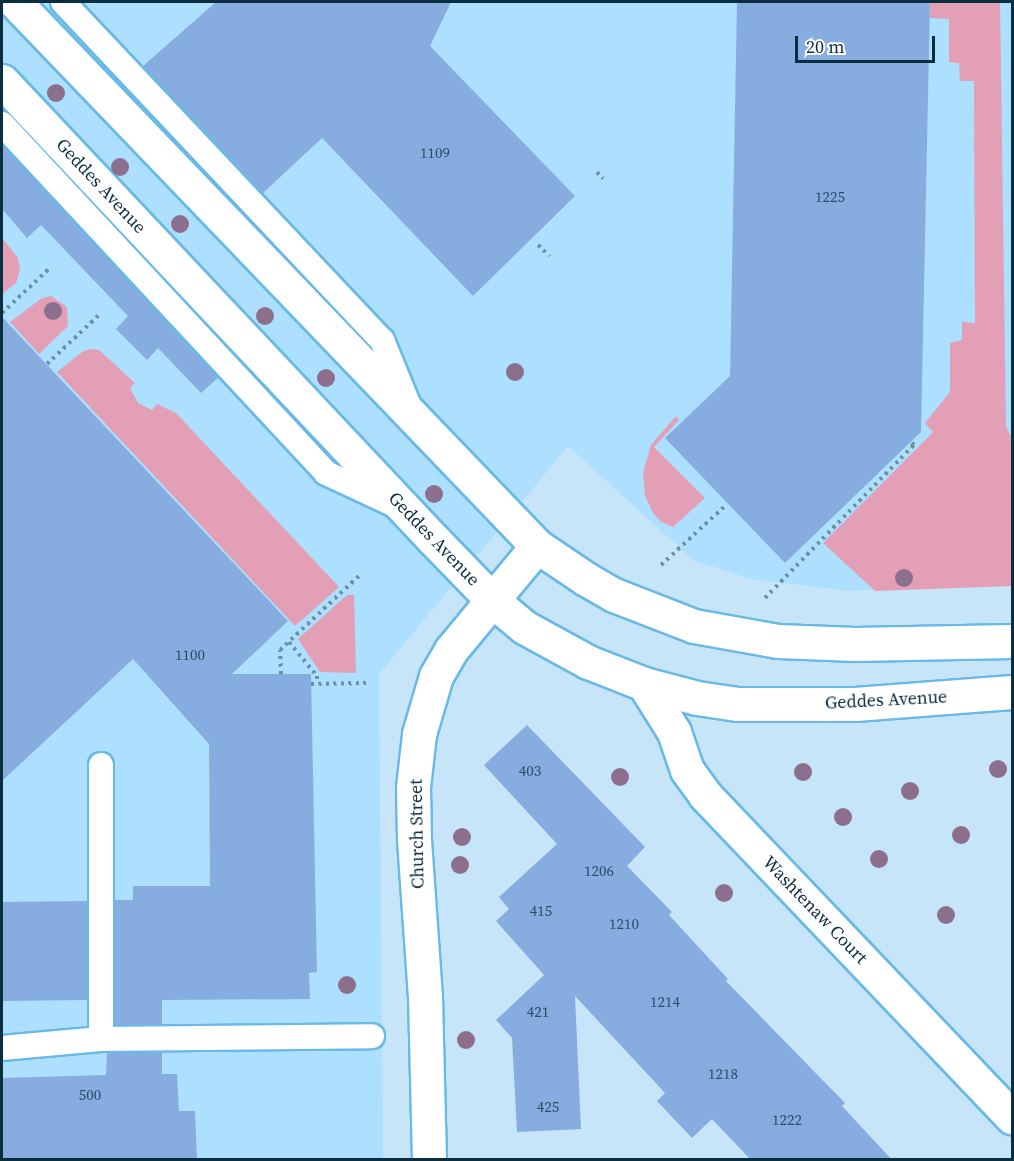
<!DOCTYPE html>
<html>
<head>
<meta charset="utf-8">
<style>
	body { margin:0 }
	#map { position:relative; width:1014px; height:1161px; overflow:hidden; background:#c7e5f8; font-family:"Source Serif 4",serif }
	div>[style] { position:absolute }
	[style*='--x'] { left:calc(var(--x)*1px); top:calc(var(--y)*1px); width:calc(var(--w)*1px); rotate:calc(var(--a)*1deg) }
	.built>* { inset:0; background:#addffe }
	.green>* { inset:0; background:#e29fb6 }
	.building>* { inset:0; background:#87ade0 }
	.path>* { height:4px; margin-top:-2px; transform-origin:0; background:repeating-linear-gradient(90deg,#6f8fa2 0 3px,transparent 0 7.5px) }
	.roads { filter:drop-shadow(2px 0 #69b9e7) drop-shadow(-2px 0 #69b9e7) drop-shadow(0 2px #69b9e7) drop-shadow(0 -2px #69b9e7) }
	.service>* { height:24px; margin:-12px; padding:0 12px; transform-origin:12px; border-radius:12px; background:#fff }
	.minor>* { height:33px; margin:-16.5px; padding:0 16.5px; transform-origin:16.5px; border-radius:16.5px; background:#fff }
	.tertiary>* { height:33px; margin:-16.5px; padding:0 16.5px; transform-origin:16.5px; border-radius:16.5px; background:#fff }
	.trees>* { width:18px; height:18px; margin:-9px; border-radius:50%; background:#8c6f8d }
	span { translate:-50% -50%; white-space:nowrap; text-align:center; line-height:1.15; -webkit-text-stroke:4.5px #fff; paint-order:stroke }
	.number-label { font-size:15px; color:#2a4d68 }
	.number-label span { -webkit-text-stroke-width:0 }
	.street-label { font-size:18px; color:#0b2d40 }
	.frame { position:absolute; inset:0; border:3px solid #0b2d40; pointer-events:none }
	.scale { position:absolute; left:795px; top:36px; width:140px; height:27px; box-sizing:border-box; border:3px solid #0b2d40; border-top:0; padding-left:8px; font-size:18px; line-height:21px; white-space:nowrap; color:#0b2d40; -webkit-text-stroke:4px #fff; paint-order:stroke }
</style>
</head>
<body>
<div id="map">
	<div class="built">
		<i style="clip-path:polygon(2px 2px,1012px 2px,1012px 581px,849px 591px,751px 579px,693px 560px,568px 446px,379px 674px,383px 1159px,2px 1160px)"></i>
	</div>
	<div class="green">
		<i style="clip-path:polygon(930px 2px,1000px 2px,1006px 427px,1012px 438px,1012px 586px,875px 591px,823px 543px,933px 432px,925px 423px,950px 392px,950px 343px,962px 340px,962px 322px,975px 323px,974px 81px,960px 81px,959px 63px,949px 62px,949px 19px,930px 18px)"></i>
		<i style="clip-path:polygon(2px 238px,18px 258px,20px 270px,16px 283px,2px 294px)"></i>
		<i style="clip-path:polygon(51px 296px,67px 307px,68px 326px,39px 354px,10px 322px,42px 298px)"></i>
		<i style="clip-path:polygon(90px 349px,99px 350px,135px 383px,130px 388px,138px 403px,152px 410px,157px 404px,176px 413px,339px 587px,295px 626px,57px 372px,82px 352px)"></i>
		<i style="clip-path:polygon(676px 416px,679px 420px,654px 447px,705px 498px,673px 527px,661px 522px,653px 513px,645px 496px,643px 473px,651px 445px)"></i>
		<i style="clip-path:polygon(347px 595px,354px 595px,356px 673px,320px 672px,298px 639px)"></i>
	</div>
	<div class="building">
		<i style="clip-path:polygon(216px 2px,451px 2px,430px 46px,575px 196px,473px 296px,322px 138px,263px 193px,143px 66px)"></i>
		<i style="clip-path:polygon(737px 2px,930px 2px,921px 432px,785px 563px,665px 438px,730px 376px)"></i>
		<i style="clip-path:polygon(2px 144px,218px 378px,201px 393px,158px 348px,147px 360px,116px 329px,128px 316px,41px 225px,27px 238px,2px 209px)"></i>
		<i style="clip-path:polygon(2px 317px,288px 621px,232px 674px,311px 674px,317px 972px,309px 973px,310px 999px,162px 1000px,162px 1024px,115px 1025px,115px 900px,133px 900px,133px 886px,210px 886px,209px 744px,133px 659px,2px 781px)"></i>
		<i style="clip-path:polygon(527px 725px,645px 847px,627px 866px,672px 912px,669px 915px,728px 979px,726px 981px,845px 1103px,842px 1106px,892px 1160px,751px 1160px,712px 1119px,692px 1138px,657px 1101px,665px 1093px,575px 996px,581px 1129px,517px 1132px,512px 1038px,496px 1020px,544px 975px,496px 921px,509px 909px,499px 897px,557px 844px,484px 765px)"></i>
		<i style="clip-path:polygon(87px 901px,87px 1000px,2px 1001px,2px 902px)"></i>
		<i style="clip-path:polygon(107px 1053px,162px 1053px,162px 1074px,177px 1074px,179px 1111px,195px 1111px,197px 1160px,2px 1160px,2px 1078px,106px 1075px)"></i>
	</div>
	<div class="path">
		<i style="--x:597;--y:172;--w:9;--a:49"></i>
		<i style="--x:538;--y:245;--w:16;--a:43"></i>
		<i style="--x:2;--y:313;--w:67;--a:-43.2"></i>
		<i style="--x:47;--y:364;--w:71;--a:-43.3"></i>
		<i style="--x:661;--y:565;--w:90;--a:-42.7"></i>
		<i style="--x:765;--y:598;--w:214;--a:-45.8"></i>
		<i style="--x:914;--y:445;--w:4;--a:-135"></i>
		<i style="--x:289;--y:642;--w:44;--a:50.5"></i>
		<i style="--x:317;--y:676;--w:7;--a:90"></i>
		<i style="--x:281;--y:674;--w:24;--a:-92"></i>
		<i style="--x:280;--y:650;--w:111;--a:-43.2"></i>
		<i style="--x:311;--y:684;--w:55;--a:-1"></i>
	</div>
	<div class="roads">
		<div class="service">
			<i style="--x:63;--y:2;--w:465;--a:46.7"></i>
			<i style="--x:382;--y:340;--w:71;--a:67.8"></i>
			<i style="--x:2;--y:124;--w:476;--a:47.1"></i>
			<i style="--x:326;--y:473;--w:76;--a:24.9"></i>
			<i style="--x:101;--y:765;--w:274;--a:90"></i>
			<i style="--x:2;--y:1048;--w:99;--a:-5.2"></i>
			<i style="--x:101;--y:1039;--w:271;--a:-0.6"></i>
		</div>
		<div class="minor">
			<i style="--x:644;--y:684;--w:57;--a:58"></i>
			<i style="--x:674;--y:732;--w:40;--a:71.1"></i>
			<i style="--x:687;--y:770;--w:31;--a:54"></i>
			<i style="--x:705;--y:795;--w:445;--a:46.4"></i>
			<i style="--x:429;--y:1160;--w:163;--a:-91.4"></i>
			<i style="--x:425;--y:997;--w:159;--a:-94"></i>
			<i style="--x:414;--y:838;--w:51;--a:-91.1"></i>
			<i style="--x:413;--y:787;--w:53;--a:-83.5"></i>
			<i style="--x:419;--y:734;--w:60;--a:-73.7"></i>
			<i style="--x:436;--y:676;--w:30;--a:-60"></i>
			<i style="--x:451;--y:650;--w:135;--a:-50.4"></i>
		</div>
		<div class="tertiary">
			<i style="--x:15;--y:2;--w:754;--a:46.18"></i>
			<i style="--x:537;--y:546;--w:59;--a:34"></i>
			<i style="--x:586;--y:579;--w:32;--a:30"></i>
			<i style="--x:614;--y:595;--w:86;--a:21.2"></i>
			<i style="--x:694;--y:626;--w:85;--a:10.1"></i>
			<i style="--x:778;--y:641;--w:77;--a:2.2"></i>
			<i style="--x:855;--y:644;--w:157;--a:-1.1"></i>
			<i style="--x:2;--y:81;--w:629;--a:46.74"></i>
			<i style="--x:433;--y:539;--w:86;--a:45.9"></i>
			<i style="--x:493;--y:601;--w:40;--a:40"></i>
			<i style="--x:524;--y:627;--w:73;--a:28.7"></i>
			<i style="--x:588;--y:662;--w:60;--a:21.4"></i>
			<i style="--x:644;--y:684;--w:55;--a:14.8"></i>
			<i style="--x:697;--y:698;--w:40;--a:8.5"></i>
			<i style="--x:737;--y:704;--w:118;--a:0"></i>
			<i style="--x:855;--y:704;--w:157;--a:-4.4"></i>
		</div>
	</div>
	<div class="trees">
		<i style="left:56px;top:93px"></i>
		<i style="left:120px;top:167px"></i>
		<i style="left:180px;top:224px"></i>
		<i style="left:53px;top:311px"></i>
		<i style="left:265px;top:316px"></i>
		<i style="left:515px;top:372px"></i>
		<i style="left:326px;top:378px"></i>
		<i style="left:434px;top:494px"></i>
		<i style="left:904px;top:578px"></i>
		<i style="left:998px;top:769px"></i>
		<i style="left:803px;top:772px"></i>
		<i style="left:620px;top:777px"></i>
		<i style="left:910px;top:791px"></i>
		<i style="left:843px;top:817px"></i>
		<i style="left:961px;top:835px"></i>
		<i style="left:462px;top:837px"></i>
		<i style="left:879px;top:859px"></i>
		<i style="left:460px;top:865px"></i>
		<i style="left:724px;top:893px"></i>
		<i style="left:946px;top:915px"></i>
		<i style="left:347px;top:985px"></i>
		<i style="left:466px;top:1040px"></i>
	</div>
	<div class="number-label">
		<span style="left:435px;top:153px">1109</span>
		<span style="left:830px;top:197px">1225</span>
		<span style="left:190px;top:655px">1100</span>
		<span style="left:530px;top:771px">403</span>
		<span style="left:599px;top:871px">1206</span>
		<span style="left:541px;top:911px">415</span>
		<span style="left:624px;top:924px">1210</span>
		<span style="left:665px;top:1002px">1214</span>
		<span style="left:538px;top:1012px">421</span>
		<span style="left:723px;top:1074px">1218</span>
		<span style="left:90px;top:1095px">500</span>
		<span style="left:548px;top:1107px">425</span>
		<span style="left:787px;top:1120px">1222</span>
	</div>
	<div class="street-label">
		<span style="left:101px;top:186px;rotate:47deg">Geddes Avenue</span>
		<span style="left:434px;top:539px;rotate:46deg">Geddes Avenue</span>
		<span style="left:886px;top:700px;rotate:-3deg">Geddes Avenue</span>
		<span style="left:417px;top:834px;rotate:-91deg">Church Street</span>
		<span style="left:815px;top:910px;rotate:46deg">Washtenaw Court</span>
	</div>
	<div class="frame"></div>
	<div class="scale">20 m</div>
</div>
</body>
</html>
